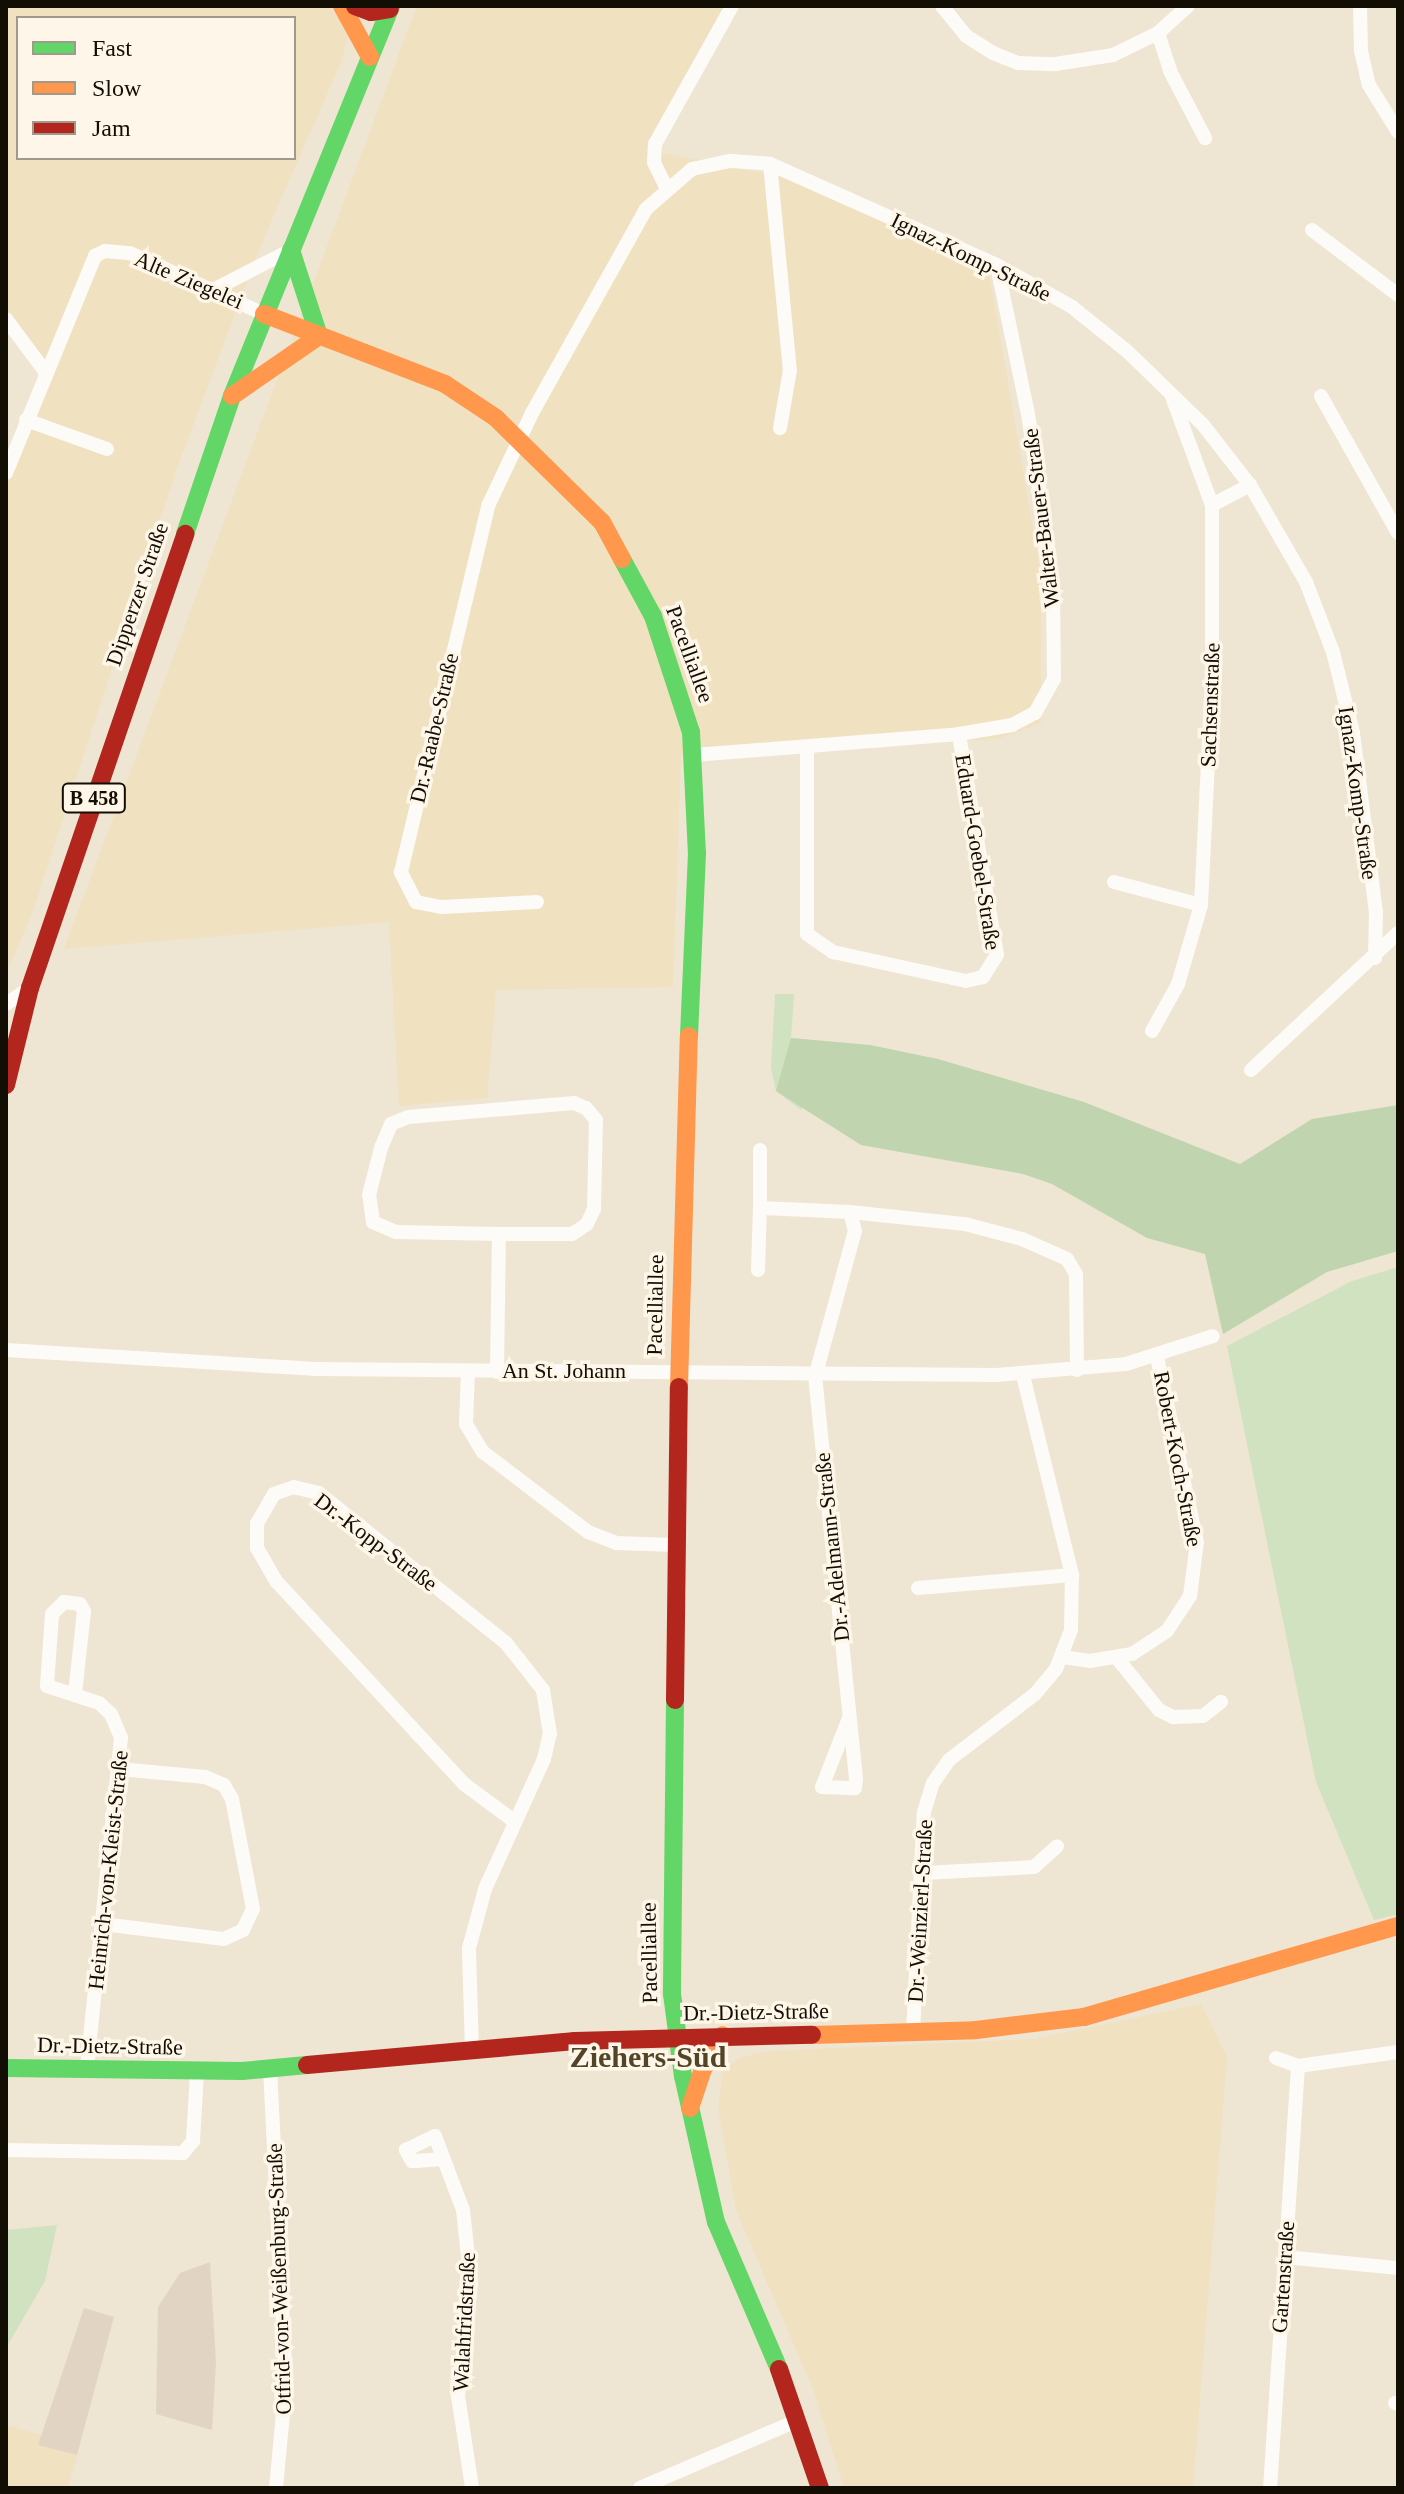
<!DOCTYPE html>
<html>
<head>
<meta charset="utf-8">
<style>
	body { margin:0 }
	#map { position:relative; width:1404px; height:2494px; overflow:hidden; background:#eee5d2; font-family:"Times New Roman",serif }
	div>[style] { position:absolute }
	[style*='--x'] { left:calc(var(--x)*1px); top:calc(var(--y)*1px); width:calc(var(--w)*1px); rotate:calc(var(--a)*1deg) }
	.built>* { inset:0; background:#f0e1c1 }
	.education>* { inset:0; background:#e2d4c3 }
	.green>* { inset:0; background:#d1e2c0 }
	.forest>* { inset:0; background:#c0d5af }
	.street>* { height:14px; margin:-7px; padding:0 7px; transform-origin:7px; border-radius:7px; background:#fcfbf8 }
	.fast>* { height:18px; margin:-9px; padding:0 9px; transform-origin:9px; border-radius:9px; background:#63d668 }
	.slow>* { height:18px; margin:-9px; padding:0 9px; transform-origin:9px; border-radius:9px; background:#ff974d }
	.jam>* { height:18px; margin:-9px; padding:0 9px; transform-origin:9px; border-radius:9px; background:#b3261e }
	span { translate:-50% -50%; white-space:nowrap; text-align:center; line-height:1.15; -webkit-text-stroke:7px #fef7e9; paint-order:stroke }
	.shield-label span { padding:2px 6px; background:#fef7e9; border:2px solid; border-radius:6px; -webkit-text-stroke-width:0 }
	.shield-label { font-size:20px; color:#130e03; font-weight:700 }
	.street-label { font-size:22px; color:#130e03 }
	.district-label { font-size:30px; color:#524426; font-weight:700 }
	.frame { position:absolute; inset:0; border:8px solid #130e03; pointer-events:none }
	.legend { position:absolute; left:16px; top:16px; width:280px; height:144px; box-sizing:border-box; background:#fef7e9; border:2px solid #a09a8d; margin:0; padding:10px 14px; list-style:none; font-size:24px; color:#130e03 }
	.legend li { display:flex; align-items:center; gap:16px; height:40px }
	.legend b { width:40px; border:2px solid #a09a8d }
</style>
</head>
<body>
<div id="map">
	<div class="built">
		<i style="clip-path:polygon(evenodd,6px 6px,356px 6px,341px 62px,260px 247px,176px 471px,33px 911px,6px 974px,6px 473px,44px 370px,6px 319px,6px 6px,18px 18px,294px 18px,294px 158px,18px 158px,18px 18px)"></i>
		<i style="clip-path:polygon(417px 6px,741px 6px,654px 151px,789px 178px,989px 272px,1041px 575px,1041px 723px,996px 739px,681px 756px,673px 987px,496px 990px,487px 1098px,399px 1106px,389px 922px,64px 949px)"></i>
		<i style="clip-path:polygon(1201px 2004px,1227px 2057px,1193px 2488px,844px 2488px,813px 2389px,736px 2210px,718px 2108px,723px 2071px,739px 2058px,770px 2051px,1034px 2039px)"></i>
		<i style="clip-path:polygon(6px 2425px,42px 2435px,38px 2445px,77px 2455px,68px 2488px,6px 2488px)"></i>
	</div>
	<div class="education">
		<i style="clip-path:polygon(210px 2262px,216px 2362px,212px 2430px,156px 2414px,158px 2307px,180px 2273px)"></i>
		<i style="clip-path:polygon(84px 2308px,114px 2317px,77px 2455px,38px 2445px)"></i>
	</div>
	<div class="green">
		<i style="clip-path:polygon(775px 994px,794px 994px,791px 1038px,844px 1043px,801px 1110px,776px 1091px,771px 1068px)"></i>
		<i style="clip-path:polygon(1398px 1267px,1398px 1914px,1374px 1920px,1316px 1782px,1227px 1346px,1352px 1281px)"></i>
		<i style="clip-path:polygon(57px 2225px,45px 2281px,6px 2348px,6px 2230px)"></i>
	</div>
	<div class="forest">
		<i style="clip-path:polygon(791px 1038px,870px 1045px,938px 1059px,1084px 1102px,1240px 1164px,1312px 1119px,1398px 1105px,1398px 1251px,1327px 1272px,1223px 1334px,1205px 1254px,1147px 1238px,1052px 1184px,1023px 1174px,861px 1145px,776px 1091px)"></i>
	</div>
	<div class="street">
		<i style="--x:942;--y:6;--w:38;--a:51"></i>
		<i style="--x:966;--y:36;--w:32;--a:32"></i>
		<i style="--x:993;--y:53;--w:27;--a:22"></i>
		<i style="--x:1018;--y:63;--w:37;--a:2"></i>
		<i style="--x:1055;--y:64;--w:59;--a:-8.8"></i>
		<i style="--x:1113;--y:55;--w:50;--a:-26.1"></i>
		<i style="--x:1158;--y:33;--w:40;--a:-42"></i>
		<i style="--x:1360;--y:6;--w:45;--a:88.7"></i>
		<i style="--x:1361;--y:51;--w:35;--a:77"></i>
		<i style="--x:1369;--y:85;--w:55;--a:58.3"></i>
		<i style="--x:1158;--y:33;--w:40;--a:72"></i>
		<i style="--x:1170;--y:71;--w:76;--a:62.4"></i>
		<i style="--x:770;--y:164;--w:207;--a:84.5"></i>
		<i style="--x:790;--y:370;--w:59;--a:99.8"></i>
		<i style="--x:666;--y:187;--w:28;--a:-116"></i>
		<i style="--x:654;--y:162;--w:18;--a:-87"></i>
		<i style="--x:655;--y:144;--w:158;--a:-60.8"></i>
		<i style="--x:1312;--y:230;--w:108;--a:37.1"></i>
		<i style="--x:215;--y:289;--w:85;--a:-27.2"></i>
		<i style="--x:6;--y:319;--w:64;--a:53.3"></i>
		<i style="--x:1321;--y:396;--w:157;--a:60.7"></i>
		<i style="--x:26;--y:420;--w:86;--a:19.7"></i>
		<i style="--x:6;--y:473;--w:235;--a:-67.7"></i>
		<i style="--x:95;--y:256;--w:11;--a:-27"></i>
		<i style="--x:105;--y:251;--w:25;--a:5"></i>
		<i style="--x:130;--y:253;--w:147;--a:24.5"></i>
		<i style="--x:1212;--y:505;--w:43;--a:-27.8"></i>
		<i style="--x:807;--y:748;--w:186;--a:90"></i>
		<i style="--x:807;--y:934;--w:32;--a:35"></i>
		<i style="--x:833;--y:952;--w:136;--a:12.3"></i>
		<i style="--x:966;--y:981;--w:17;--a:-13"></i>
		<i style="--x:983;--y:977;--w:26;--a:-58"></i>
		<i style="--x:997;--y:955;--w:224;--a:-99.8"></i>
		<i style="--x:694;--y:755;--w:266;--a:-4.5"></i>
		<i style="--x:959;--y:734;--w:54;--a:-9.6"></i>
		<i style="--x:1012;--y:725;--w:26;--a:-28"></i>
		<i style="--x:1035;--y:713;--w:39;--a:-61"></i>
		<i style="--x:1054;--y:679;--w:94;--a:-90.6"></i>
		<i style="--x:1053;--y:585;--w:173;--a:-98.3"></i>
		<i style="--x:1028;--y:414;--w:152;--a:-101.8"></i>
		<i style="--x:1114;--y:882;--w:90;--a:14.8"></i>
		<i style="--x:537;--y:902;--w:96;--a:177"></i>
		<i style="--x:441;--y:907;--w:25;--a:-169"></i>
		<i style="--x:416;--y:902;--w:34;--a:-117"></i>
		<i style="--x:401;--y:872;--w:378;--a:-76.6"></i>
		<i style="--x:489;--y:504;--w:101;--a:-64.7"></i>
		<i style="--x:532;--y:413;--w:234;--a:-60.8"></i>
		<i style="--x:646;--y:209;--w:61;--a:-41"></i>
		<i style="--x:692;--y:169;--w:40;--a:-12"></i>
		<i style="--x:731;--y:161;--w:39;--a:4"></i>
		<i style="--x:770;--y:164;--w:248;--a:24"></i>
		<i style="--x:997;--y:265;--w:86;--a:29.2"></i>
		<i style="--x:1072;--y:307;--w:70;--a:38.7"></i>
		<i style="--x:1127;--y:351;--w:107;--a:44.2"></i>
		<i style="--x:1204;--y:426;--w:75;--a:52.1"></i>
		<i style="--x:1250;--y:485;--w:112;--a:60"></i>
		<i style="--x:1306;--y:582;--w:75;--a:68.9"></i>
		<i style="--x:1333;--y:652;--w:83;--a:76.1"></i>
		<i style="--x:1353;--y:733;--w:180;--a:82.7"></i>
		<i style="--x:1376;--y:912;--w:46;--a:91.2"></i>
		<i style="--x:6;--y:1004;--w:29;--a:-34"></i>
		<i style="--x:1152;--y:1031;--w:54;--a:-61"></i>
		<i style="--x:1178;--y:984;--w:82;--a:-73.8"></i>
		<i style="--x:1201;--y:905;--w:225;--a:-87.2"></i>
		<i style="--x:1212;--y:680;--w:175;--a:-90"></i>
		<i style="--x:1212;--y:505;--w:115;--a:-110.3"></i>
		<i style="--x:1251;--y:1070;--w:201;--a:-43"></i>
		<i style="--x:760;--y:1150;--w:58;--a:90"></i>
		<i style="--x:758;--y:1270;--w:62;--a:-88.2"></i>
		<i style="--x:760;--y:1208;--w:90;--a:2.5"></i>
		<i style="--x:6;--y:1350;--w:312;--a:3.5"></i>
		<i style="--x:317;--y:1369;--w:679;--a:0.51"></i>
		<i style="--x:996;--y:1375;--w:130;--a:-4.8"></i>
		<i style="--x:1126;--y:1364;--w:91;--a:-17.8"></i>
		<i style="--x:468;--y:1371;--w:53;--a:92.2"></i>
		<i style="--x:466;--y:1424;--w:33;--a:59"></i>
		<i style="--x:483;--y:1452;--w:132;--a:37.3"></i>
		<i style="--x:588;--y:1532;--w:30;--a:21"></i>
		<i style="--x:616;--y:1543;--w:60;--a:1.9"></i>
		<i style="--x:497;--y:1372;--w:138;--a:-89.2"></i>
		<i style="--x:499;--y:1234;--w:103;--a:-178.9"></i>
		<i style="--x:396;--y:1232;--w:25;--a:-157"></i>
		<i style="--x:373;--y:1222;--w:27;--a:-98"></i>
		<i style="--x:369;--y:1195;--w:49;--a:-75.7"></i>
		<i style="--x:381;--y:1148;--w:26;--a:-67"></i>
		<i style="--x:391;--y:1124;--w:18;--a:-22"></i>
		<i style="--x:408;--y:1117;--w:167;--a:-4.8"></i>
		<i style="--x:574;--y:1103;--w:13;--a:23"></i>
		<i style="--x:586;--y:1108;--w:16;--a:50"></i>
		<i style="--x:596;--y:1120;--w:89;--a:91.3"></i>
		<i style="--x:594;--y:1209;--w:17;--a:115"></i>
		<i style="--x:587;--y:1224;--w:18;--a:146"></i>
		<i style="--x:572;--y:1234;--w:73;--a:180"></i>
		<i style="--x:918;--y:1588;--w:155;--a:-4.8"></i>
		<i style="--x:1062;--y:1657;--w:28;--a:8"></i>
		<i style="--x:1090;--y:1661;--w:43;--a:-9.5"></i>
		<i style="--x:1132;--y:1654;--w:42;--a:-33.3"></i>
		<i style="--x:1167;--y:1631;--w:42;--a:-56.7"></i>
		<i style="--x:1190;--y:1596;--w:54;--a:-82.6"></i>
		<i style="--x:1197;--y:1542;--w:189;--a:-102.2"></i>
		<i style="--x:1117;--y:1658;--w:67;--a:51.1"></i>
		<i style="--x:1159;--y:1710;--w:16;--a:27"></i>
		<i style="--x:1173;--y:1717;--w:30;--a:-2"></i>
		<i style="--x:1203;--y:1716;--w:23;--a:-38"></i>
		<i style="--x:75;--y:1694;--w:83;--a:-83.8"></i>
		<i style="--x:84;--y:1611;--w:8;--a:-120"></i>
		<i style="--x:80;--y:1604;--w:16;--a:-173"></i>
		<i style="--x:64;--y:1602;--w:17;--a:135"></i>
		<i style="--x:52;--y:1614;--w:72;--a:94"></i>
		<i style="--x:47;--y:1686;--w:55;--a:18.1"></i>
		<i style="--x:99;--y:1703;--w:16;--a:43"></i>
		<i style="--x:111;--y:1714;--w:26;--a:67"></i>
		<i style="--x:121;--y:1738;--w:333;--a:95.9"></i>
		<i style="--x:849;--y:1718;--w:74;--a:111.4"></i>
		<i style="--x:822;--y:1787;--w:33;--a:2"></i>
		<i style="--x:855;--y:1788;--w:9;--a:-84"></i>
		<i style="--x:856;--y:1779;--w:404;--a:-95.8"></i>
		<i style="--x:815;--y:1377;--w:151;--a:-74.7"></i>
		<i style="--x:855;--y:1231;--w:20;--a:-105"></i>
		<i style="--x:850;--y:1212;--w:116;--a:6"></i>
		<i style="--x:965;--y:1224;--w:59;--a:14.7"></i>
		<i style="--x:1022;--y:1239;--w:49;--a:24"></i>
		<i style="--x:1067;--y:1259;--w:17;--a:59"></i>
		<i style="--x:1076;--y:1274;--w:96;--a:89.4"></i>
		<i style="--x:924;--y:1873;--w:110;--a:-3.1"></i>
		<i style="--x:1034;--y:1867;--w:31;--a:-42"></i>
		<i style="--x:103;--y:1924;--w:122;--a:7.1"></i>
		<i style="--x:224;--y:1939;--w:21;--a:-25"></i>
		<i style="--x:243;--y:1930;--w:23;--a:-65"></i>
		<i style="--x:253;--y:1909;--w:112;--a:-100.8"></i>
		<i style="--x:232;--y:1799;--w:16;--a:-120"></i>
		<i style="--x:224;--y:1785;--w:21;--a:-157"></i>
		<i style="--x:205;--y:1777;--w:86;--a:-174.7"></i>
		<i style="--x:913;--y:2033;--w:221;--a:-87.2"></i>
		<i style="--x:924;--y:1812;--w:30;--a:-73"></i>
		<i style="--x:933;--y:1783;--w:28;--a:-55"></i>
		<i style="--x:949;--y:1760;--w:108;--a:-37.5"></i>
		<i style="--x:1035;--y:1694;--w:33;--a:-50"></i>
		<i style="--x:1056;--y:1669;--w:42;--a:-69"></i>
		<i style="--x:1071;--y:1630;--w:55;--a:-89"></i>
		<i style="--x:1072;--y:1575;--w:206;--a:-103.8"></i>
		<i style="--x:472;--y:2052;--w:104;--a:-91.7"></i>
		<i style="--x:469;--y:1948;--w:61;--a:-74.8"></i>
		<i style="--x:485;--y:1889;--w:143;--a:-65.6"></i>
		<i style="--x:544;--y:1759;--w:26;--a:-77"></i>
		<i style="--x:550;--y:1734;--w:45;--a:-99"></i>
		<i style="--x:543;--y:1690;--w:60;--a:-128.2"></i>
		<i style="--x:506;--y:1643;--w:240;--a:-141.3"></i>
		<i style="--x:319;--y:1493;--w:26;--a:-167"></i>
		<i style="--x:294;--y:1487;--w:21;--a:161"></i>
		<i style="--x:274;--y:1494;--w:34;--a:120"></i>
		<i style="--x:257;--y:1523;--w:25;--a:90"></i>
		<i style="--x:257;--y:1548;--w:39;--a:60"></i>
		<i style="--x:277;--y:1582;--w:275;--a:47.2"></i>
		<i style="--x:464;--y:1784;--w:62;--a:36.5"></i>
		<i style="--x:1276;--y:2058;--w:23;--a:20"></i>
		<i style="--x:1298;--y:2066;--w:101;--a:-8"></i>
		<i style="--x:270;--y:2069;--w:313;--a:87.1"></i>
		<i style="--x:286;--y:2382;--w:106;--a:95.4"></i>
		<i style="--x:6;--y:2150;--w:177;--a:1"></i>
		<i style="--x:183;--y:2153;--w:16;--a:-50"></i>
		<i style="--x:193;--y:2141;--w:70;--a:-86.7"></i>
		<i style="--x:443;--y:2159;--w:31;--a:176"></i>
		<i style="--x:412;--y:2161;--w:13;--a:-119"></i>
		<i style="--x:406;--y:2150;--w:32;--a:-26"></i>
		<i style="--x:435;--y:2136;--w:79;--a:69.3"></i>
		<i style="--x:463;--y:2210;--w:74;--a:83.8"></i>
		<i style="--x:471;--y:2284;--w:113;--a:96.6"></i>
		<i style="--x:458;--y:2396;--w:93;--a:81.3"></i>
		<i style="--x:1285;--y:2257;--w:114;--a:5.6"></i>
		<i style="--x:1395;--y:2403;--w:3;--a:18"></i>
		<i style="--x:640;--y:2488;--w:173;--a:-23.2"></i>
		<i style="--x:1270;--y:2488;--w:423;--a:-86.2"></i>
	</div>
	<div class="fast">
		<i style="--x:291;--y:250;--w:90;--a:72"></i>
		<i style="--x:185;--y:534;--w:146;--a:-71.2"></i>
		<i style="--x:232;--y:396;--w:421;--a:-67.8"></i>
		<i style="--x:622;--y:559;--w:65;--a:61.5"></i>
		<i style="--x:653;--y:616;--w:122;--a:71.9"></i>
		<i style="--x:691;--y:732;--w:121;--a:87.2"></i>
		<i style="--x:697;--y:853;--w:183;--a:92.5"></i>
		<i style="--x:675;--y:1700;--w:294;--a:90.6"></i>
		<i style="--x:672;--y:1994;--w:83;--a:82.4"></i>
		<i style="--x:683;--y:2076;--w:150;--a:77.3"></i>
		<i style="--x:716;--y:2222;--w:160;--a:66.8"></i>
		<i style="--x:6;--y:2068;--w:236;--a:0.7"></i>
		<i style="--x:242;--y:2071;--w:65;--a:-5.3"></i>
	</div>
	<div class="slow">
		<i style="--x:342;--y:6;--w:58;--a:61.2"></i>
		<i style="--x:264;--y:314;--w:194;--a:21.1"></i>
		<i style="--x:445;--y:384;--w:61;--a:33.7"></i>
		<i style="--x:496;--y:418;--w:148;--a:44.5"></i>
		<i style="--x:602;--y:522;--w:42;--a:61.6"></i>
		<i style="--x:232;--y:396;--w:106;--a:-34.6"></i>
		<i style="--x:679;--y:1387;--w:351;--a:-88.4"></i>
		<i style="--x:812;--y:2035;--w:164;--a:-1.7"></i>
		<i style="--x:976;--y:2030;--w:109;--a:-6.9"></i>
		<i style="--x:1084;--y:2017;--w:327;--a:-16.2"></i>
		<i style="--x:690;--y:2108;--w:41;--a:-71.6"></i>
		<i style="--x:703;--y:2069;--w:39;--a:-60"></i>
	</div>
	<div class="jam">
		<i style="--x:355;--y:6;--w:17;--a:21"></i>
		<i style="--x:371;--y:12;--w:19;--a:-9"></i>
		<i style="--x:6;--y:1085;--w:100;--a:-76.1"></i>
		<i style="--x:30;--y:988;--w:480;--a:-71.1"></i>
		<i style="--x:675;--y:1700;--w:313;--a:-89.3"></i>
		<i style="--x:307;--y:2065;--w:269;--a:-5.1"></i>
		<i style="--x:575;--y:2041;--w:237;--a:-1.5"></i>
		<i style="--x:779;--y:2369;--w:126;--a:71"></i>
	</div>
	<div class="shield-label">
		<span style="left:94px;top:798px">B 458</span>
	</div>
	<div class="street-label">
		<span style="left:971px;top:257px;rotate:26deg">Ignaz-Komp-Straße</span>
		<span style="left:189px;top:280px;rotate:23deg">Alte Ziegelei</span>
		<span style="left:1041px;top:518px;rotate:-97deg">Walter-Bauer-Straße</span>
		<span style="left:137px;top:594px;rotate:-71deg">Dipperzer Straße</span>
		<span style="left:690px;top:654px;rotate:70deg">Pacelliallee</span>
		<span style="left:1210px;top:705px;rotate:-88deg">Sachsenstraße</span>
		<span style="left:434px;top:728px;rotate:-77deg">Dr.-Raabe-Straße</span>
		<span style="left:1358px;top:793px;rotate:82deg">Ignaz-Komp-Straße</span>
		<span style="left:978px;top:852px;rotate:81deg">Eduard-Goebel-Straße</span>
		<span style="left:655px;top:1305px;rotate:-89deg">Pacelliallee</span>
		<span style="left:564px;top:1371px">An St. Johann</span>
		<span style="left:1178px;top:1459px;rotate:79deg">Robert-Koch-Straße</span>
		<span style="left:376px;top:1542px;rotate:37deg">Dr.-Kopp-Straße</span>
		<span style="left:832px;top:1547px;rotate:-96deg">Dr.-Adelmann-Straße</span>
		<span style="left:108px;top:1870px;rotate:-84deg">Heinrich-von-Kleist-Straße</span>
		<span style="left:920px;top:1911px;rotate:-87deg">Dr.-Weinzierl-Straße</span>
		<span style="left:649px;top:1953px;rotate:-91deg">Pacelliallee</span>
		<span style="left:756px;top:2012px;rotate:-1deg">Dr.-Dietz-Straße</span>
		<span style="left:110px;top:2046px;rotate:1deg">Dr.-Dietz-Straße</span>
		<span style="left:1283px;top:2277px;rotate:-86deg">Gartenstraße</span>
		<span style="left:279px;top:2279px;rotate:-92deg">Otfrid-von-Weißenburg-Straße</span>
		<span style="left:464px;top:2322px;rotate:-87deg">Walahfridstraße</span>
	</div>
	<div class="district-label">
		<span style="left:648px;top:2057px">Ziehers-Süd</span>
	</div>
	<div class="frame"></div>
	<ul class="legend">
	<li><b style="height:10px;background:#63d668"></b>Fast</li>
	<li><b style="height:10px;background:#ff974d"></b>Slow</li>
	<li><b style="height:10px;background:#b3261e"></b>Jam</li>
	</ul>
</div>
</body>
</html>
